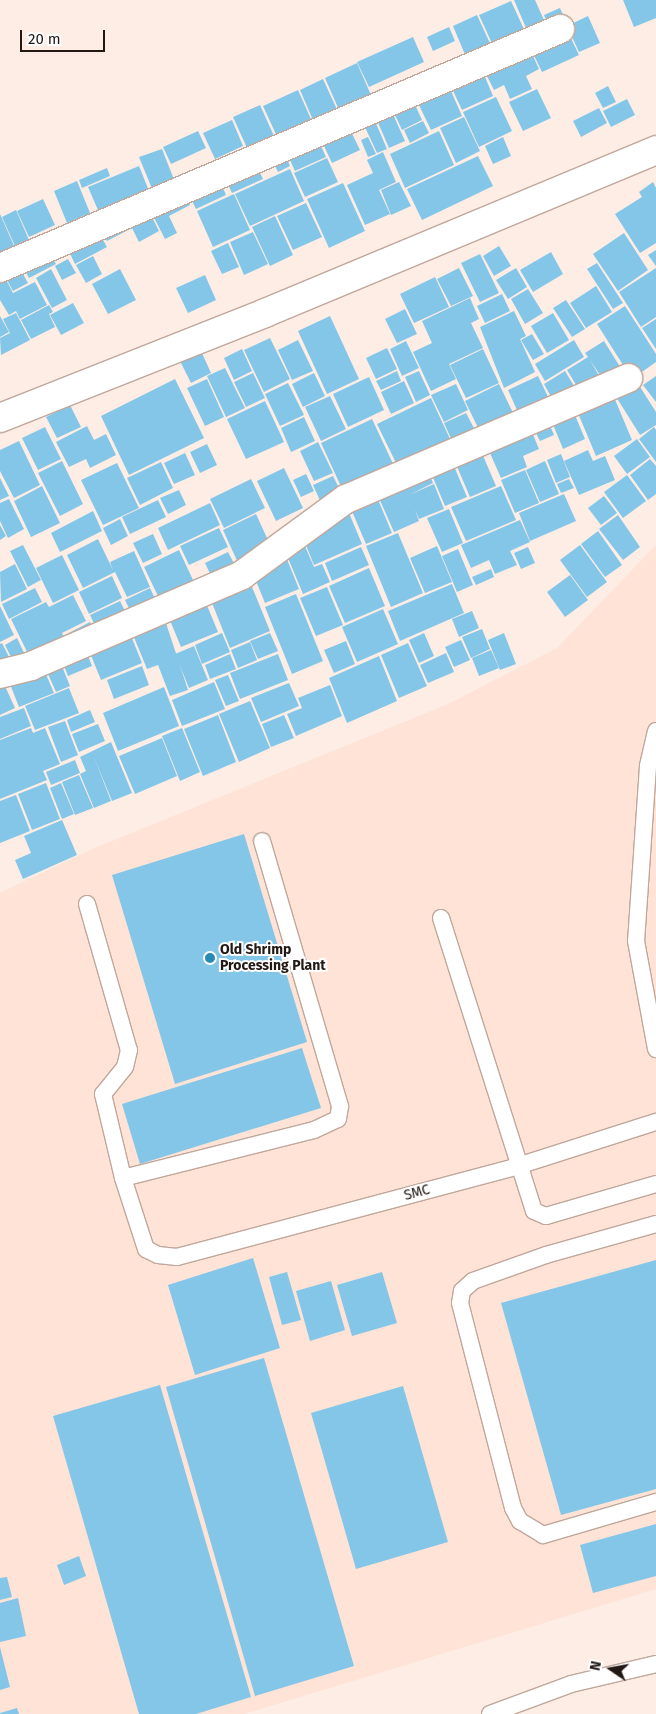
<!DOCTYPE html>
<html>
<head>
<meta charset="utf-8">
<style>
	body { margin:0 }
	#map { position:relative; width:656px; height:1714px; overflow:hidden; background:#fdede5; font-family:"Fira Sans",sans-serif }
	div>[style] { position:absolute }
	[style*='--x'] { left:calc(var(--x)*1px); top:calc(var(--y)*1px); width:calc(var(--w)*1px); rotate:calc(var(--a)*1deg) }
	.built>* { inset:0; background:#fee3d6 }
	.building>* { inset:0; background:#84c6e8 }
	.roads { filter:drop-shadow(1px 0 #c0a79b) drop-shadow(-1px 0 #c0a79b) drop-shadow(0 1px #c0a79b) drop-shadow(0 -1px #c0a79b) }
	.service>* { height:16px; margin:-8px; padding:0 8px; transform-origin:8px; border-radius:8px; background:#fff }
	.minor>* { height:28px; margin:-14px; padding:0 14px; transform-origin:14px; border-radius:14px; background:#fff }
	.dots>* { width:14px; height:14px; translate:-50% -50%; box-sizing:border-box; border:2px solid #fefefe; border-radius:50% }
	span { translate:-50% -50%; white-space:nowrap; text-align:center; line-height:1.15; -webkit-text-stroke:4px #fefefe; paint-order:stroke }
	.poi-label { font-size:14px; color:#221915; font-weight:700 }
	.left { translate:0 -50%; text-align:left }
	.street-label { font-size:14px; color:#221915 }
	.north { position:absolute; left:586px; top:1644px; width:50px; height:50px; -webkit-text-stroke:4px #fefefe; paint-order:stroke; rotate:282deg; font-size:14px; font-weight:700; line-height:20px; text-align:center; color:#221915 }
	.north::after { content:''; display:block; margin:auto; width:18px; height:22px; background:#221915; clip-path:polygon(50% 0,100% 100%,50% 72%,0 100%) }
	.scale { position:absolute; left:20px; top:30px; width:85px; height:22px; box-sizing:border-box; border:2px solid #221915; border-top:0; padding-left:6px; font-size:15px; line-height:18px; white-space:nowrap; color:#221915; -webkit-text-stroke:4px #fefefe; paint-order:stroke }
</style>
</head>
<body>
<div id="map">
	<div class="built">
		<i style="clip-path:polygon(656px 545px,656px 1589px,244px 1714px,0 1714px,0 893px,90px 850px,448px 704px,557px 648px)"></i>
	</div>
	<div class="building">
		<i style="clip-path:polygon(514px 0,535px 0,548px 29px,530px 37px)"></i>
		<i style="clip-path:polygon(623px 0,656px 0,656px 18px,634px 27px)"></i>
		<i style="clip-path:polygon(511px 1px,528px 38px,496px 52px,479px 15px)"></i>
		<i style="clip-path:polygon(560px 8px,566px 22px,550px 29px,544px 15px)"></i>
		<i style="clip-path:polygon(477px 15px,494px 52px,469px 64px,453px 26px)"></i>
		<i style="clip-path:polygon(588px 16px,600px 43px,579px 52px,567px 26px)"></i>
		<i style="clip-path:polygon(449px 27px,455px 41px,433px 51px,427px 37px)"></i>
		<i style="clip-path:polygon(566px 28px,579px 55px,542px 72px,529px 45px)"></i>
		<i style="clip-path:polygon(413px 37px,424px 62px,369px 87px,357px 62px)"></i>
		<i style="clip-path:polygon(528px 45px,539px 69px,526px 76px,532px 89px,510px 99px,504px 85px,494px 90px,482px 66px)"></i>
		<i style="clip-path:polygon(357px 63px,371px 95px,339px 110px,325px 78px)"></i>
		<i style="clip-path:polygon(480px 65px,493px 96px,462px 110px,448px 80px)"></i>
		<i style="clip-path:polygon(323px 79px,340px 116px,316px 127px,300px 90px)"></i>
		<i style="clip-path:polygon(608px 86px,616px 102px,603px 108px,595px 93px)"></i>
		<i style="clip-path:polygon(537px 89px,551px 118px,523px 131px,509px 102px)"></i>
		<i style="clip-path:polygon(298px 90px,315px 128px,280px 143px,263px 106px)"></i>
		<i style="clip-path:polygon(451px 91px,462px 116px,431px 130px,419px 105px)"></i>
		<i style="clip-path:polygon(411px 96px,422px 120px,402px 130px,391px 106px)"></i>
		<i style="clip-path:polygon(496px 97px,512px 131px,479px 147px,463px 112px)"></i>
		<i style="clip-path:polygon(627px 99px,635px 115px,611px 127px,603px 111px)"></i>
		<i style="clip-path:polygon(260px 105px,274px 136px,247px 148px,233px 117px)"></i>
		<i style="clip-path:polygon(599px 108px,607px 123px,581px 137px,573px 121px)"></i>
		<i style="clip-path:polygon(391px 110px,405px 141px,389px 148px,376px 118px)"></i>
		<i style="clip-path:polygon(464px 117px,480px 151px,456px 163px,440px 128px)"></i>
		<i style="clip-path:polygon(232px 120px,243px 146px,215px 159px,203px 133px)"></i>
		<i style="clip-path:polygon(346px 121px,360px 150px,332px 163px,318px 133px)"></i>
		<i style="clip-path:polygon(375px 121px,387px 149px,377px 153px,364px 125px)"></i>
		<i style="clip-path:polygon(423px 121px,429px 133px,410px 143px,404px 130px)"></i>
		<i style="clip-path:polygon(198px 131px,206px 148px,171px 164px,163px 147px)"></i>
		<i style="clip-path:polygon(439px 131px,454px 165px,405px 188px,390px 154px)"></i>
		<i style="clip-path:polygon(316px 135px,326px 157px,295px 171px,285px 149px)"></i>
		<i style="clip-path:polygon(368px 137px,376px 154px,368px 157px,361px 140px)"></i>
		<i style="clip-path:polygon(503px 137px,511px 156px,493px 164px,485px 146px)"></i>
		<i style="clip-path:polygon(162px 149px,175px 182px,153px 191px,139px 157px)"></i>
		<i style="clip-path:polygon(283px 150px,290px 166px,278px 172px,270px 156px)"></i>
		<i style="clip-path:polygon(383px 152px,396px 182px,379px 190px,390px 214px,365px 225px,347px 185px,373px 173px,367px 160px)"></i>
		<i style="clip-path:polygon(478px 156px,493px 186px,422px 220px,407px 189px)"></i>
		<i style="clip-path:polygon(327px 158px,338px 182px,305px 197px,294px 173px)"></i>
		<i style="clip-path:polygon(255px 162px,263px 179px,232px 193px,224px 176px)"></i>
		<i style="clip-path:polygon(139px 166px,151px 196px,101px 217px,88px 187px)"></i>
		<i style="clip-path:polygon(107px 168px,110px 176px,82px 188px,79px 180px)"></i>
		<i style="clip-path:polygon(290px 169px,304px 201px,250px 226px,235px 194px)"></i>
		<i style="clip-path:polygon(218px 176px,226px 195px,196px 209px,187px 190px)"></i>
		<i style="clip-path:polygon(77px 181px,90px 213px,67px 223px,54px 191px)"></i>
		<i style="clip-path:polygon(399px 182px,411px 206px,391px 215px,381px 190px)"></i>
		<i style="clip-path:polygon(653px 182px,656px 188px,656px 243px,640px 253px,615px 214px,642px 197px,639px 192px)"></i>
		<i style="clip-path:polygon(343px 183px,365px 231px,329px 248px,307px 199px)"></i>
		<i style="clip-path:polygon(182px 191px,190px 205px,169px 216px,177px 233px,165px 239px,149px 208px)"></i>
		<i style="clip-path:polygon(234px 194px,250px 230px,213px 247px,197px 211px)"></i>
		<i style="clip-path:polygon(43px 199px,55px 225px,29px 237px,17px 211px)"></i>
		<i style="clip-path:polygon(306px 203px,322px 237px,293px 250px,277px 216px)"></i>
		<i style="clip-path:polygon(146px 205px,159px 231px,139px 242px,132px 228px,107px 241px,100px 229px)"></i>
		<i style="clip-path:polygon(16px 210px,29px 240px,15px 246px,2px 217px)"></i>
		<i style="clip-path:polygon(0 214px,15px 248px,0 254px)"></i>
		<i style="clip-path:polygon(275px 216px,293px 255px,270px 266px,252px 227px)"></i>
		<i style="clip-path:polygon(97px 229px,107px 247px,75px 264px,66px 245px)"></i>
		<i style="clip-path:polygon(253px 232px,268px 264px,244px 275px,230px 242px)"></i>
		<i style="clip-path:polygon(624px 233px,648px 270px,618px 291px,593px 254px)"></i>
		<i style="clip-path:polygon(228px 243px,239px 267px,222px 274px,211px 251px)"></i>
		<i style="clip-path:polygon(499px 246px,511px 266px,494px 276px,483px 256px)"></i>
		<i style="clip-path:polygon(656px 250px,656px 266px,648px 255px)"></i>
		<i style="clip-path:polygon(49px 251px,56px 264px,29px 278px,22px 265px)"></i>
		<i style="clip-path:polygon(551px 252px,563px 274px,533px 292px,520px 270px)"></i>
		<i style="clip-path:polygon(480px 254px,499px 293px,480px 302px,461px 263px)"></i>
		<i style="clip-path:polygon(93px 256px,102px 274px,86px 283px,76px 265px)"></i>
		<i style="clip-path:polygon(68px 259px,76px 273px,62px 280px,55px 266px)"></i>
		<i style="clip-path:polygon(17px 263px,28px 283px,13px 291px,2px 271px)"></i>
		<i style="clip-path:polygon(597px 263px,623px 303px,613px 309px,587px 269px)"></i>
		<i style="clip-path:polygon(0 268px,13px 293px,35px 282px,47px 305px,20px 319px,16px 311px,9px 315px,0 300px)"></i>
		<i style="clip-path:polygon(459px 268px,473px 296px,451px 306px,437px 279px)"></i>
		<i style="clip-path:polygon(516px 268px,527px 287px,508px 299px,496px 280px)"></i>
		<i style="clip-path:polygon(656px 268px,656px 317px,641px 327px,619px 292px)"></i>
		<i style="clip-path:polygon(51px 269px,67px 300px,52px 308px,36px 278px)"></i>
		<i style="clip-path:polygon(120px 269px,136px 300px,108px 314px,92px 284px)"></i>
		<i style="clip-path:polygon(205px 275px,216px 300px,188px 313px,176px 288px)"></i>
		<i style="clip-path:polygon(435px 277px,449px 307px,414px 323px,400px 294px)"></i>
		<i style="clip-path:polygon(596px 286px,612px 312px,586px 328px,570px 303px)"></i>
		<i style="clip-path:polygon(528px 289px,543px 313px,525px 324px,511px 299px)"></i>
		<i style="clip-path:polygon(502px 294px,510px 311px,485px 323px,477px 306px)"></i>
		<i style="clip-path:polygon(470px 298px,479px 319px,471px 323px,483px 348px,449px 364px,456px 379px,431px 391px,413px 352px,432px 343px,422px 321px)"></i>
		<i style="clip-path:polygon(566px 300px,585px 329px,572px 337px,553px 308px)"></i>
		<i style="clip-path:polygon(73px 303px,84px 323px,61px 335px,50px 315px)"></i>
		<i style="clip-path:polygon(49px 305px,53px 312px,49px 314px,55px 327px,31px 339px,21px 320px)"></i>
		<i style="clip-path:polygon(625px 306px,656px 354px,656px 362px,632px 379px,597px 324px)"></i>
		<i style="clip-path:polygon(405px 309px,417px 334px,397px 343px,385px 319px)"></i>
		<i style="clip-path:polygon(514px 311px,526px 336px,520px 339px,535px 372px,504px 388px,480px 327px)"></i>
		<i style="clip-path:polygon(16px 313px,30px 340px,1px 355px,0 338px,10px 333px,3px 319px)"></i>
		<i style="clip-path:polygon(553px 313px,569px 340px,547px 353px,531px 326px)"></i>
		<i style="clip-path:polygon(0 316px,9px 332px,0 337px)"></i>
		<i style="clip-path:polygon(330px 316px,359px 379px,327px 394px,298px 331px)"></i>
		<i style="clip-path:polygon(656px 319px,656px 349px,642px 328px)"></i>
		<i style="clip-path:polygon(532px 334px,544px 354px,533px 360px,521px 340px)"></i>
		<i style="clip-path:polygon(270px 338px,290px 379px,264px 392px,244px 350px)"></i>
		<i style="clip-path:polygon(298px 340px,313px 371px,292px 380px,278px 350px)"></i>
		<i style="clip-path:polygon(574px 340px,584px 357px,545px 381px,535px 364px)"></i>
		<i style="clip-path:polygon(406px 341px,419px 368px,402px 376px,390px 349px)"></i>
		<i style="clip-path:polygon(604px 341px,622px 370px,604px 381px,590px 360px,602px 381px,581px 393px,567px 370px,588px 357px,585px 353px)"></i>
		<i style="clip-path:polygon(387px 348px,397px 369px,376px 379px,366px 358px)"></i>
		<i style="clip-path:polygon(242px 349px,252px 371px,234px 380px,224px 358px)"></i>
		<i style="clip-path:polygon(483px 349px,499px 383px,466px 398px,450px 365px)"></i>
		<i style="clip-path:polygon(201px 351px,211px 373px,191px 383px,180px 361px)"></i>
		<i style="clip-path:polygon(225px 368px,245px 408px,226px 417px,207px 376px)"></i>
		<i style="clip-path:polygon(397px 371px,401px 381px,381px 390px,376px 381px)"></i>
		<i style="clip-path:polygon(419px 371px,430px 395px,416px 402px,405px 377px)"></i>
		<i style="clip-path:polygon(565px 371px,577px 391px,555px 404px,544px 384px)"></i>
		<i style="clip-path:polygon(253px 373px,265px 398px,246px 407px,234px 382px)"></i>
		<i style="clip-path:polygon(314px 373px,325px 396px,303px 407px,292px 384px)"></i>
		<i style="clip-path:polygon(538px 376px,552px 405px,521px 419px,508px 390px)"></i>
		<i style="clip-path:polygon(656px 376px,656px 402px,643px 385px)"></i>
		<i style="clip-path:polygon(369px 377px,384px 410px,348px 427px,333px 394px)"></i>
		<i style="clip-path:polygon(175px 379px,204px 438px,129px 475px,101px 416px)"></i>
		<i style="clip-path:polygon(207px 379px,224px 417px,205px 426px,187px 388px)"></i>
		<i style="clip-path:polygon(635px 379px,656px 412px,656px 425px,640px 435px,613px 392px)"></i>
		<i style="clip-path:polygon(404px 381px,414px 403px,391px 414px,381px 392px)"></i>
		<i style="clip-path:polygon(288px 383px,304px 415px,280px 426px,265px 394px)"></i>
		<i style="clip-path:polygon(456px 384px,468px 410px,444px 422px,431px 395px)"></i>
		<i style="clip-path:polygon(499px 384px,516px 419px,482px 436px,465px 401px)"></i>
		<i style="clip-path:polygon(611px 390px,632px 440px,596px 456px,575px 406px)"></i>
		<i style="clip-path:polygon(330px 396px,346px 429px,321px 441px,305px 407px)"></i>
		<i style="clip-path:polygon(431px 398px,450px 439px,397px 465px,377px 424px)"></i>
		<i style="clip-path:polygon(265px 401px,284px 442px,246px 459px,227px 419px)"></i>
		<i style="clip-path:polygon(70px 405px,81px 427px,57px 438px,46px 417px)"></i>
		<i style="clip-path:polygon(572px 408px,585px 439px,563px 449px,550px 417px)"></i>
		<i style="clip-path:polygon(466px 413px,476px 432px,453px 443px,444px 423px)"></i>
		<i style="clip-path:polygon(304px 417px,315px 441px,291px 452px,281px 428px)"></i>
		<i style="clip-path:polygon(372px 419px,395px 468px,344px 493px,321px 443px)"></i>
		<i style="clip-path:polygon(547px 419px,554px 435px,540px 441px,532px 425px)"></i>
		<i style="clip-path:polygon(529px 425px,539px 449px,523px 456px,527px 467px,501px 478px,486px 444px)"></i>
		<i style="clip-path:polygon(87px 426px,94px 440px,106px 434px,116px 455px,90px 468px,86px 459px,69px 467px,56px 442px)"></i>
		<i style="clip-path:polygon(45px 427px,61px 459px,38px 470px,22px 438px)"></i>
		<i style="clip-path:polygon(654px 427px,656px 430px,656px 462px,639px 439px)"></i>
		<i style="clip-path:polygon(637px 439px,650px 457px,627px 474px,614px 456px)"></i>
		<i style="clip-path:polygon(19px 441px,40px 485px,14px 498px,0 471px,0 450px)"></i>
		<i style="clip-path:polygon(318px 442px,333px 473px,314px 481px,300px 451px)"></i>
		<i style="clip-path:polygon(207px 444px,217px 465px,200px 473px,190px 452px)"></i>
		<i style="clip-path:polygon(478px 444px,496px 486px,470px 497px,452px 455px)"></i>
		<i style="clip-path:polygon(588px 450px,593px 461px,605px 456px,615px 480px,579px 495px,564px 461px)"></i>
		<i style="clip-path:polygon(185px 453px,195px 475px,174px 484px,164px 463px)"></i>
		<i style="clip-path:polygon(561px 454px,570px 477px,556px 483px,547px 460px)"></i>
		<i style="clip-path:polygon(451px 459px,467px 497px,445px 506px,429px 468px)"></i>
		<i style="clip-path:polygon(650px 459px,656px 466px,656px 494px,648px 500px,630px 475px)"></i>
		<i style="clip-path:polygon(62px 461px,83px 504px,60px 516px,38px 473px)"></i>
		<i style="clip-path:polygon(545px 461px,559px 494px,540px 502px,526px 470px)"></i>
		<i style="clip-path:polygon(161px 462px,173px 488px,140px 505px,127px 478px)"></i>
		<i style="clip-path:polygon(117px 463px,139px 508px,103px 525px,81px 480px)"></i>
		<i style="clip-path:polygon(426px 466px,433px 483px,409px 495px,434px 484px,444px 509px,419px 519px,415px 510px,419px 521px,394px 532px,375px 489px)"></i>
		<i style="clip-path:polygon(284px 468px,303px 508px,276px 521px,257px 481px)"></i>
		<i style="clip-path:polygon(525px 470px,539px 503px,515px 513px,501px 480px)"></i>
		<i style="clip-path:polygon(306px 474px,314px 491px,301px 497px,293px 480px)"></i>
		<i style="clip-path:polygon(627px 475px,646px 501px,623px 518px,604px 492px)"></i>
		<i style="clip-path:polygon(333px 476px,344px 498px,323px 507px,313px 485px)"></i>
		<i style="clip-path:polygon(0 478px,9px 496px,0 500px)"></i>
		<i style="clip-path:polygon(251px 479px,265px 508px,224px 528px,210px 499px)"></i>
		<i style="clip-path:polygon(569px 479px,574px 488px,561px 493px,557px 484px)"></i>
		<i style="clip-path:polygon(42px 486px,60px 523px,31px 537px,14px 501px)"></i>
		<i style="clip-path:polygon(501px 486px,516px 520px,466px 541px,451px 507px)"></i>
		<i style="clip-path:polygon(179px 490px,186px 505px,168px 514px,160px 498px)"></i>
		<i style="clip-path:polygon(374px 490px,392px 533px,366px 544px,348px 502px)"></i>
		<i style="clip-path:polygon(564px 494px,576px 521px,530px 541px,519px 513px)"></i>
		<i style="clip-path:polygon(604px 496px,617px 513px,601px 525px,588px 508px)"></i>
		<i style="clip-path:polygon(9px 499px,24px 529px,8px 538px,0 521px,0 503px)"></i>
		<i style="clip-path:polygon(158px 500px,166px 517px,130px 534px,122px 517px)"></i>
		<i style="clip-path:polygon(210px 503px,220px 525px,168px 550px,158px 528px)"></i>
		<i style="clip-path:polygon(449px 509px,463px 543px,442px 552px,427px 518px)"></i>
		<i style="clip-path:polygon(93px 511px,102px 531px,60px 552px,51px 533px)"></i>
		<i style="clip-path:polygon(349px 513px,362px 544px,314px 565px,301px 533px)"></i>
		<i style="clip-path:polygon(256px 514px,272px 549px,239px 565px,223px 530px)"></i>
		<i style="clip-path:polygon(618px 515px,640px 547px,623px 560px,599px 529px)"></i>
		<i style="clip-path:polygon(120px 519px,128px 536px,111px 545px,103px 528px)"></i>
		<i style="clip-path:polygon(520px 520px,530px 542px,510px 551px,517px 565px,495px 574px,489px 560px,471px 568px,461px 545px)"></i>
		<i style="clip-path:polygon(0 525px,6px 536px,0 540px)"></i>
		<i style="clip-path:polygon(219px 528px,228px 547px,189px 565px,180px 546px)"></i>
		<i style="clip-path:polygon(598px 531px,622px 565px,605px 577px,581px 544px)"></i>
		<i style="clip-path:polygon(398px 533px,423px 593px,391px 607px,366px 546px)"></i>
		<i style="clip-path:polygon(153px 534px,162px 554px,143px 563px,133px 543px)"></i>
		<i style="clip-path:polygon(98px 539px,113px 570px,110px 562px,134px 551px,150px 587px,127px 597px,115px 572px,83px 588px,67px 555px)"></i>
		<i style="clip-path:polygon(304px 544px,314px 567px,322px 564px,330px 582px,303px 594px,285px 551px)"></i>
		<i style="clip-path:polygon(23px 545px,41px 580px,28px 587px,10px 551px)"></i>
		<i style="clip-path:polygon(580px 545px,607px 582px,587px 597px,560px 560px)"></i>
		<i style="clip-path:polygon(437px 546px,452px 582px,425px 593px,410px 558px)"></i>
		<i style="clip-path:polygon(361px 547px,369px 565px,332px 581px,325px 563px)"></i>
		<i style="clip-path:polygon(528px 547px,535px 563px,521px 569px,514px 553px)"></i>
		<i style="clip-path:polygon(458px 549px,473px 585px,457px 592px,442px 556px)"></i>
		<i style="clip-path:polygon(179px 550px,193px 580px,158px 596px,144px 567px)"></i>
		<i style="clip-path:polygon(228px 552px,238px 571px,214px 582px,205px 563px)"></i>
		<i style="clip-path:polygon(62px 555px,79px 590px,53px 603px,36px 568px)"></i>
		<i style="clip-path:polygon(286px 557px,299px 589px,265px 603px,252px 571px)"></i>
		<i style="clip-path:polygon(15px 564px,27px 589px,1px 602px,0 572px)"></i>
		<i style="clip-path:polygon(369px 568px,385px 606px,345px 623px,329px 586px)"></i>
		<i style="clip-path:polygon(491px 569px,494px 577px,476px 585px,472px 577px)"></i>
		<i style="clip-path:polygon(570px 575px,588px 600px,565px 617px,547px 592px)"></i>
		<i style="clip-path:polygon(112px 576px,122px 598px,89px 614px,79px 592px)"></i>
		<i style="clip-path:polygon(250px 582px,270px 631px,230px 648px,210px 598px)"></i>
		<i style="clip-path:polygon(452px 584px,464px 613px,400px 641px,388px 611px)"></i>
		<i style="clip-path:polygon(327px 587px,343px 625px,316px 636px,300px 598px)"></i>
		<i style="clip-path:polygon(35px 588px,42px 602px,9px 619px,2px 604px)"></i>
		<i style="clip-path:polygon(150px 588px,159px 607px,134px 619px,125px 600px)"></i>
		<i style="clip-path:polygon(296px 594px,323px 661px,292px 674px,265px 607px)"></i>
		<i style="clip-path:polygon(73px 595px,86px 621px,62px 633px,67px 644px,32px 662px,11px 619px,46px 602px,49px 607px)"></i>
		<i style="clip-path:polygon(120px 601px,129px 619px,99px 634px,90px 615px)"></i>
		<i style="clip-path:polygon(206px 603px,218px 632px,181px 647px,169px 618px)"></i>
		<i style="clip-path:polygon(0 606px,14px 635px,0 642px)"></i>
		<i style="clip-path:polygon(383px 609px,398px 644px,357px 662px,342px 627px)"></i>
		<i style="clip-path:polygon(472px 611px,479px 628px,459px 637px,452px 619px)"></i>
		<i style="clip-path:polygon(164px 617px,188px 690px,170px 696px,158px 665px,147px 669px,131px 630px)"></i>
		<i style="clip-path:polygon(90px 622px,96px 634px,72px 646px,67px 634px)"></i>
		<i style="clip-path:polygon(482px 629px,490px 649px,471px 658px,462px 637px)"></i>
		<i style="clip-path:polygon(129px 631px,142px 663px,101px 680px,88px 648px)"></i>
		<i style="clip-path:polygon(222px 633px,230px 652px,202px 664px,195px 645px)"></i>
		<i style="clip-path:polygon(270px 633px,278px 651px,258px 659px,250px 641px)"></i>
		<i style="clip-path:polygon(424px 633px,434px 656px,419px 663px,409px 640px)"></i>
		<i style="clip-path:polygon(504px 633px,516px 664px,500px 670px,488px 640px)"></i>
		<i style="clip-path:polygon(17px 638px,26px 657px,14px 663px,5px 645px)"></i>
		<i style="clip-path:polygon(461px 640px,470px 660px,454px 667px,445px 647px)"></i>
		<i style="clip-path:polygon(346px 641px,355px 664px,334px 673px,324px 650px)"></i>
		<i style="clip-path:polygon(250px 642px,257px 660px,238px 668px,231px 650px)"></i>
		<i style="clip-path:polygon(2px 643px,11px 661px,0 665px,0 644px)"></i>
		<i style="clip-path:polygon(408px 643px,427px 686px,399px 698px,381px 655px)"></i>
		<i style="clip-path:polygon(194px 646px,208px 680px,189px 688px,175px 654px)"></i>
		<i style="clip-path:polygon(85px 648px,92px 666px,68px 676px,61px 658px)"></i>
		<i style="clip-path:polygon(491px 650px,499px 668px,479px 676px,472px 658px)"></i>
		<i style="clip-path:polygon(446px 653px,454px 672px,428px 683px,420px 665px)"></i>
		<i style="clip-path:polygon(230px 654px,236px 669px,210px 679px,205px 665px)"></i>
		<i style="clip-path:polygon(278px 654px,288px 680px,240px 699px,230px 673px)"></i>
		<i style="clip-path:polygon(379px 656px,397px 701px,347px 723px,329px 678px)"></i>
		<i style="clip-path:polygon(59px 659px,70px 686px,56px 692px,44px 665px)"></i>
		<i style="clip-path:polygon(42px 665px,54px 693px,19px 707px,8px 679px)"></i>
		<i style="clip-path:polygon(142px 666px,149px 685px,114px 699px,107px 680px)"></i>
		<i style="clip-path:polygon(0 675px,15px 708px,0 715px)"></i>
		<i style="clip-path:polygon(228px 675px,239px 701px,226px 706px,215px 680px)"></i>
		<i style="clip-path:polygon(214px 682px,225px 709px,182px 726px,172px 700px)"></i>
		<i style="clip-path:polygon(289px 683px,299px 706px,261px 722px,251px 698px)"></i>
		<i style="clip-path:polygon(330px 685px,342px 716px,296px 736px,287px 714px,302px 708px,298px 698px)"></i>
		<i style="clip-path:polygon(164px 687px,179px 726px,118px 751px,103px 713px)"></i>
		<i style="clip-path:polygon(69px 688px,79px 713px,35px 730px,25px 706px)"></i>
		<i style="clip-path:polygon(250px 701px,270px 748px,239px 762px,219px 714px)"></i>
		<i style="clip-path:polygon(24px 708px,31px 726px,0 739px,0 717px)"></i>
		<i style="clip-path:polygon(90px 710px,95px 722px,71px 732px,67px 720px)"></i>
		<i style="clip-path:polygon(218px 715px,236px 762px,203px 776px,184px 729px)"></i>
		<i style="clip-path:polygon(284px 715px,294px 738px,271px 747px,262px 724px)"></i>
		<i style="clip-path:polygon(65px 721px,78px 755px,61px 762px,48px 727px)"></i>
		<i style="clip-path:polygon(98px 724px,105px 741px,79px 752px,72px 734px)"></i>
		<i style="clip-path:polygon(31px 728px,33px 733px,45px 728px,60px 764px,43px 771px,47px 780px,0 799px,0 740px)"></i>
		<i style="clip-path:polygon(182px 728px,200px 772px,180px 781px,162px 736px)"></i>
		<i style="clip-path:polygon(162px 738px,177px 776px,135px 794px,119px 756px)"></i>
		<i style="clip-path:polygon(111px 742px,132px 793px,112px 801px,94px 757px,111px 801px,94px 808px,80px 774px,86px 771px,80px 757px)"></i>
		<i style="clip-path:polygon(75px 760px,80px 773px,51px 785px,46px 772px)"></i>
		<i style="clip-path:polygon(79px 775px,93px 808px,75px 815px,62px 782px)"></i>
		<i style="clip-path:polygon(46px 783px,60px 819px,32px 830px,18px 794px)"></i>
		<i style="clip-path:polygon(61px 783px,74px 814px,62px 819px,50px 788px)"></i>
		<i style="clip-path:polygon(16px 795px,30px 831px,0 843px,0 801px)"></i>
		<i style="clip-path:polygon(62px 820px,77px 855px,23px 879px,15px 860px,31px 853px,24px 836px)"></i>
		<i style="clip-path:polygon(244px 834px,307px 1042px,175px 1084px,112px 875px)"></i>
		<i style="clip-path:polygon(302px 1048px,321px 1108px,140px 1164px,122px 1104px)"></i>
		<i style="clip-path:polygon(253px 1258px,280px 1348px,195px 1375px,168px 1285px)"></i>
		<i style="clip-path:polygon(656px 1260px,656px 1489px,561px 1515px,501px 1303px)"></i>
		<i style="clip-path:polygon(287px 1272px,301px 1320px,282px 1325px,269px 1277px)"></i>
		<i style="clip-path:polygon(382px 1272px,397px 1323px,352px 1336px,337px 1285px)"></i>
		<i style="clip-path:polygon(331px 1281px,345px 1330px,310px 1341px,296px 1291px)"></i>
		<i style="clip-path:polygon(264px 1358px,354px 1666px,255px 1696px,166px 1387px)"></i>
		<i style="clip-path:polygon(160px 1385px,251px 1697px,196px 1714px,139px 1714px,53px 1416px)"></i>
		<i style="clip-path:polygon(403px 1386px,448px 1542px,356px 1569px,311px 1413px)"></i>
		<i style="clip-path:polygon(656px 1524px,656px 1576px,593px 1593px,580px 1545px)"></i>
		<i style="clip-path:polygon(79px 1556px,86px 1576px,64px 1585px,57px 1565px)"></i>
		<i style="clip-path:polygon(7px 1577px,12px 1597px,0 1600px,0 1578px)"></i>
		<i style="clip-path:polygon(18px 1598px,26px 1636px,0 1642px,0 1603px)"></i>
		<i style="clip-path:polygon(0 1647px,10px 1687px,0 1690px)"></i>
		<i style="clip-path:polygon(17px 1708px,19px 1714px,0 1714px,0 1713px)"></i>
	</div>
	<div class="roads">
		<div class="service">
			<i style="--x:656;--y:731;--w:36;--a:103"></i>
			<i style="--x:648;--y:766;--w:175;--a:93.9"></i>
			<i style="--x:636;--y:941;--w:110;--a:79.5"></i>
			<i style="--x:87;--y:904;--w:152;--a:74"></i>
			<i style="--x:129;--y:1050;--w:17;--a:103"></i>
			<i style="--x:125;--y:1067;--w:35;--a:129"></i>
			<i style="--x:103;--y:1094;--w:86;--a:76.6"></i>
			<i style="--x:123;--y:1178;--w:75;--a:72.1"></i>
			<i style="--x:146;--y:1249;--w:13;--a:27"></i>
			<i style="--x:158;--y:1255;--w:19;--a:6"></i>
			<i style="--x:177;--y:1257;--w:353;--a:-14.9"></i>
			<i style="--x:518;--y:1166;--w:145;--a:-17.7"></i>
			<i style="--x:441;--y:918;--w:307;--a:72.4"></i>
			<i style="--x:534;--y:1211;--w:13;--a:23"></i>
			<i style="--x:546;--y:1216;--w:115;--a:-16.2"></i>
			<i style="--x:123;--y:1178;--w:197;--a:-14.1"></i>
			<i style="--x:314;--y:1130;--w:26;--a:-25"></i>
			<i style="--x:338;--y:1119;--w:13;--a:-81"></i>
			<i style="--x:340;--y:1106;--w:276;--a:-106.4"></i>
			<i style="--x:656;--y:1224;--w:114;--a:164.3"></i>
			<i style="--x:546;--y:1255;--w:77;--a:160.4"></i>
			<i style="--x:473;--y:1281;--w:15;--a:138"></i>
			<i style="--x:462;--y:1291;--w:12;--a:99"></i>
			<i style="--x:460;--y:1303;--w:212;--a:75.5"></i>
			<i style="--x:513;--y:1508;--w:15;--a:62"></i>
			<i style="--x:520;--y:1521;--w:27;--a:31"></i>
			<i style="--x:543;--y:1535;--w:118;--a:-16.3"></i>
			<i style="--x:490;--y:1714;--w:86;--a:-20.3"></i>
			<i style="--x:571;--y:1684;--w:87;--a:-13.2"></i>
		</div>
		<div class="minor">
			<i style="--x:0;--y:268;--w:609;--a:-23.11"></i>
			<i style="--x:0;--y:418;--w:285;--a:-21.6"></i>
			<i style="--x:265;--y:313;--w:424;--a:-22.6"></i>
			<i style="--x:0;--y:674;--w:32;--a:-14"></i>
			<i style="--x:31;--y:666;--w:230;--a:-23.3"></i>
			<i style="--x:242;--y:575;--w:129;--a:-36.2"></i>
			<i style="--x:346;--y:499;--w:307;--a:-23.2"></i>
		</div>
	</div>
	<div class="dots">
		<i style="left:210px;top:958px;background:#298ab5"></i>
	</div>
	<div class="poi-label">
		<span class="left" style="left:220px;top:958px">Old Shrimp<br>Processing Plant</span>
	</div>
	<div class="street-label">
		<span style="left:417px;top:1193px;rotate:-15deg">SMC</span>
	</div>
	<div class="north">N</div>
	<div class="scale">20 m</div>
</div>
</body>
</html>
